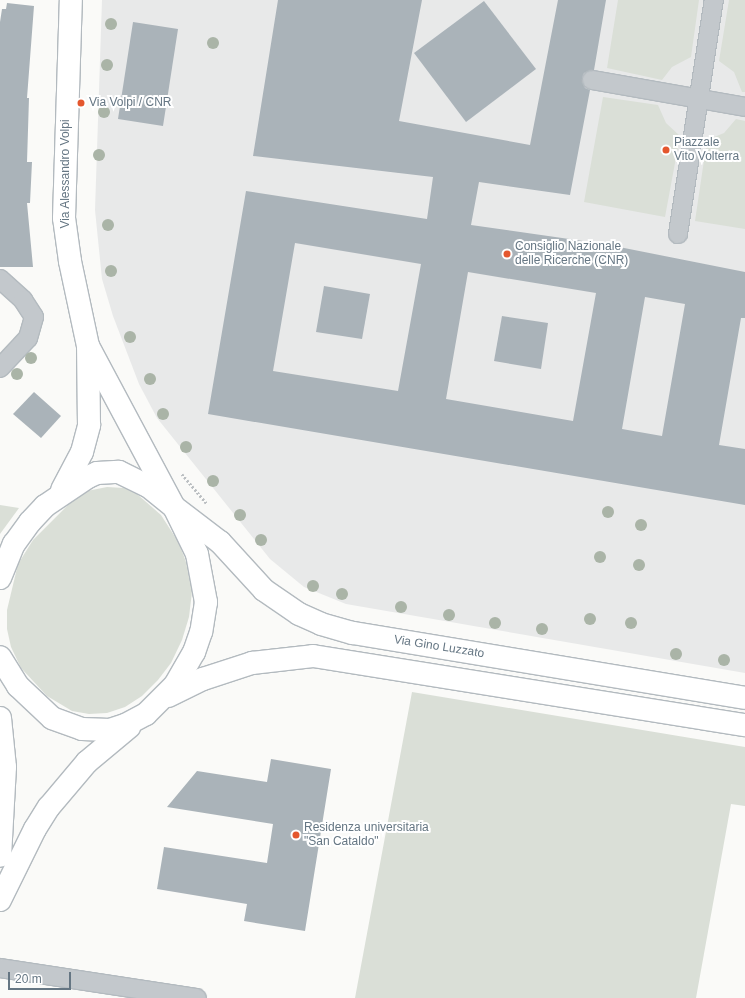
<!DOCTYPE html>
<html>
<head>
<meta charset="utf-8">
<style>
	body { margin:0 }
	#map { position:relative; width:745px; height:998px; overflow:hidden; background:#fafaf8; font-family:Arial,sans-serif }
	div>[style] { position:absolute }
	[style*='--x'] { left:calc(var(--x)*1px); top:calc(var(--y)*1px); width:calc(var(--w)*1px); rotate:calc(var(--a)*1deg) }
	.built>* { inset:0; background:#e8e9e9 }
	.green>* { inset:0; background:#dadfd7 }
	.building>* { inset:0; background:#aab3b9 }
	.path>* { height:2.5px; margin-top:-1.25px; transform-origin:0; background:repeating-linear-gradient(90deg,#bbbfc2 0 2px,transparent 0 4px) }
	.roads { filter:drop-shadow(1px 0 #b3babf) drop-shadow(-1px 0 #b3babf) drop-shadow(0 1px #b3babf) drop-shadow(0 -1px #b3babf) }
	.street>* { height:18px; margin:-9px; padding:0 9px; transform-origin:9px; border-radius:9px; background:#c3c8cc }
	.secondary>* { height:22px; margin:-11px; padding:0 11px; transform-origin:11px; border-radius:11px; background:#fff }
	.trees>* { width:12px; height:12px; margin:-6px; border-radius:50%; background:#aab4a7 }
	.dots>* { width:11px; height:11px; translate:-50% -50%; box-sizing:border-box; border:2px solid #fff; border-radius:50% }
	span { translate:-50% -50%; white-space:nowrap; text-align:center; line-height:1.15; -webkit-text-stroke:4px #fff; paint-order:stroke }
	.poi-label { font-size:12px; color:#657683 }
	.left { translate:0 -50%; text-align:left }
	.street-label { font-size:12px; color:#657683 }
	.scale { position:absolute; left:8px; top:972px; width:63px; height:18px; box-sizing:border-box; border:2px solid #657683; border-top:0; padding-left:5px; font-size:12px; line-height:14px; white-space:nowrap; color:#657683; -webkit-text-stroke:3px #fff; paint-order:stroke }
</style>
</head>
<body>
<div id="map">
	<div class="built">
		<i style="clip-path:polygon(102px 0,745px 0,745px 673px,346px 604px,304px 587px,270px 559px,157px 418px,139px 384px,113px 316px,102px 279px,95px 210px)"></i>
	</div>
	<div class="green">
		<i style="clip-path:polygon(618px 0,699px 0,691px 57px,672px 67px,662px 80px,607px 68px)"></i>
		<i style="clip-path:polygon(729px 0,745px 0,745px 92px,742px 92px,734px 72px,719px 61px)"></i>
		<i style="clip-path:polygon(603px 97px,658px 105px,666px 123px,680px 136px,665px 217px,584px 202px)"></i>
		<i style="clip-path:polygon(736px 119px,745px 121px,745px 229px,695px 221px,707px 140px,724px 133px)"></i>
		<i style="clip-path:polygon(107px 487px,124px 488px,137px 494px,161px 515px,179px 543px,186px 562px,192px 592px,189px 617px,182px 640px,171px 663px,158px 680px,142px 696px,125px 707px,107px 713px,89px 714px,72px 711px,47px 696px,21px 668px,11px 647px,7px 629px,7px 610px,18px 564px,33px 540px,72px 501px,87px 491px)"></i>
		<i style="clip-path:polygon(0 505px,19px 508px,0 534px)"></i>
		<i style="clip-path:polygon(412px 692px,745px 747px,745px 806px,731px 804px,696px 998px,355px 998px)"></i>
	</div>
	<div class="building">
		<i style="clip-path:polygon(evenodd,278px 0,422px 0,399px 121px,530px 145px,558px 0,606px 0,594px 70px,584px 73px,582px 79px,585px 88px,590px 90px,570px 195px,479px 182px,471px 225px,604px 244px,745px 272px,745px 318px,741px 318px,719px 445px,745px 449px,745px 505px,208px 414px,246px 191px,427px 219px,433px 177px,253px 156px,278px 0,295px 243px,421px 264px,398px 391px,273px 371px,295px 243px,278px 0,468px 272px,596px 293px,573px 421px,446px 399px,468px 272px,278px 0,645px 297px,685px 304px,662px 436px,622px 429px,645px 297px)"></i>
		<i style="clip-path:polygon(484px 1px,536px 69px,466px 122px,414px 53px)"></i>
		<i style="clip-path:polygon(7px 3px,34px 6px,27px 98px,29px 98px,27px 162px,32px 162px,30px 203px,27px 203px,33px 267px,0 267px,0 22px,2px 9px,6px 9px)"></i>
		<i style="clip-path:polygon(133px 22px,178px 29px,163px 126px,118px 119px)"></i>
		<i style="clip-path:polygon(324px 286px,370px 294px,362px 339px,316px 332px)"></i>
		<i style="clip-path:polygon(502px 316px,548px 323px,541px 369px,494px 361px)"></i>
		<i style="clip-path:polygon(34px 392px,61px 416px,41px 438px,13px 414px)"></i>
		<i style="clip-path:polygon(271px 759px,331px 769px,305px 931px,244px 921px,247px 904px,157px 889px,164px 847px,267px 863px,273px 824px,167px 807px,197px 771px,267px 782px)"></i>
	</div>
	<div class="path">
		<i style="--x:182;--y:474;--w:38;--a:50"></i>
	</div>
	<div class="roads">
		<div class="street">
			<i style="--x:592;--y:80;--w:155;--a:10"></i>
			<i style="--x:678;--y:234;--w:237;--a:-81.3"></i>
			<i style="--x:0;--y:279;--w:31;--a:42"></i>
			<i style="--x:23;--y:300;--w:20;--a:57"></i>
			<i style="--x:34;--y:317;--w:22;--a:106"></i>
			<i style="--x:28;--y:338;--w:41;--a:133"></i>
			<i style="--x:0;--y:968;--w:199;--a:8.7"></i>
		</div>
		<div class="secondary">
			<i style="--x:88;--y:346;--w:183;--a:61.9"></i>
			<i style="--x:174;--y:507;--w:58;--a:37.3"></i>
			<i style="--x:220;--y:542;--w:65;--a:47.5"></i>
			<i style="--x:264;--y:590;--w:42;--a:34.4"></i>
			<i style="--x:299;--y:614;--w:24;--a:24"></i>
			<i style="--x:321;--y:624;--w:33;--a:16"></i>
			<i style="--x:353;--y:633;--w:397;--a:9.4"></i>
			<i style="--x:62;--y:490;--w:43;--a:-62.2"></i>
			<i style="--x:82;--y:452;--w:28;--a:-75"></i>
			<i style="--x:89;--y:425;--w:79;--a:-90.7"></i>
			<i style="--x:88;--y:346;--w:87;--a:-102"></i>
			<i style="--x:70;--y:261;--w:43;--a:-97.9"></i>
			<i style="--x:64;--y:218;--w:218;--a:-88.2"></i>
			<i style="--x:0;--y:578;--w:37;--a:-68"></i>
			<i style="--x:14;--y:544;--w:27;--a:-54"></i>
			<i style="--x:30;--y:522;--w:22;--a:-47"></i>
			<i style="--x:45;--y:506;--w:52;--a:-34"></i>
			<i style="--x:88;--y:477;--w:10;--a:-24"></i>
			<i style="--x:97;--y:473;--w:22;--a:-3"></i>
			<i style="--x:119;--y:472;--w:32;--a:26"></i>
			<i style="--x:148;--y:486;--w:33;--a:39"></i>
			<i style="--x:174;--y:507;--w:52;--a:63.9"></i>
			<i style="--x:197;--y:554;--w:49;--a:79.4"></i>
			<i style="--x:206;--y:602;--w:30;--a:99"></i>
			<i style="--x:201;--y:632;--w:21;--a:109"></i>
			<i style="--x:194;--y:652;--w:38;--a:120"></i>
			<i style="--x:175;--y:685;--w:41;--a:135"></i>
			<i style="--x:146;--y:714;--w:24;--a:152"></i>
			<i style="--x:125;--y:725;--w:16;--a:162"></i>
			<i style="--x:110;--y:730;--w:28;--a:-178"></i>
			<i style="--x:82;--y:729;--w:32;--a:-160"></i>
			<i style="--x:52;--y:718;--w:47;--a:-136.7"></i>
			<i style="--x:18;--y:686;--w:34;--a:-122"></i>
			<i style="--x:168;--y:696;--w:39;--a:-26"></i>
			<i style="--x:203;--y:679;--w:52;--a:-18.1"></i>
			<i style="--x:252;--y:663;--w:61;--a:-6.5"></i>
			<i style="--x:313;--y:656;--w:437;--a:9.1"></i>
			<i style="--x:0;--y:718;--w:49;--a:84.2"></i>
			<i style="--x:5;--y:767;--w:89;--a:93.2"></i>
			<i style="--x:0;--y:900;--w:79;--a:-63.8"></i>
			<i style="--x:35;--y:829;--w:26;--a:-58"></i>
			<i style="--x:49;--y:807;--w:59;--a:-49.8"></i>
			<i style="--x:87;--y:762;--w:55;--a:-39.8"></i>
		</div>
	</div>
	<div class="trees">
		<i style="left:111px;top:24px"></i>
		<i style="left:213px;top:43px"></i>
		<i style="left:107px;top:65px"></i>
		<i style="left:104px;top:112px"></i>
		<i style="left:99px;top:155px"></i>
		<i style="left:108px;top:225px"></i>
		<i style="left:111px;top:271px"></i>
		<i style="left:130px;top:337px"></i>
		<i style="left:31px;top:358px"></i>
		<i style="left:17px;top:374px"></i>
		<i style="left:150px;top:379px"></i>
		<i style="left:163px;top:414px"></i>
		<i style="left:186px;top:447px"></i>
		<i style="left:213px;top:481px"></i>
		<i style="left:608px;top:512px"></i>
		<i style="left:240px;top:515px"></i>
		<i style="left:641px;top:525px"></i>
		<i style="left:261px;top:540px"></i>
		<i style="left:600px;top:557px"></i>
		<i style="left:639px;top:565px"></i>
		<i style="left:313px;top:586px"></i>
		<i style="left:342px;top:594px"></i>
		<i style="left:401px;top:607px"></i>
		<i style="left:449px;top:615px"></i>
		<i style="left:590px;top:619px"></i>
		<i style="left:495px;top:623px"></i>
		<i style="left:631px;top:623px"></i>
		<i style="left:542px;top:629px"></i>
		<i style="left:676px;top:654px"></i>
		<i style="left:724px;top:660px"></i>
	</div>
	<div class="dots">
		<i style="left:81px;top:103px;background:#e4572e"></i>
		<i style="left:666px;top:150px;background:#e4572e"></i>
		<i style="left:507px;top:254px;background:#e4572e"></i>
		<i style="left:296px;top:835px;background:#e4572e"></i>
	</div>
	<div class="poi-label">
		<span class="left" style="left:89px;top:103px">Via Volpi / CNR</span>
		<span class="left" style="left:674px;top:150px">Piazzale<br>Vito Volterra</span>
		<span class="left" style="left:515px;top:254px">Consiglio Nazionale<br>delle Ricerche (CNR)</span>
		<span class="left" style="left:304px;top:835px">Residenza universitaria<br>"San Cataldo"</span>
	</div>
	<div class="street-label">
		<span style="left:66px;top:174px;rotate:-90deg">Via Alessandro Volpi</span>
		<span style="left:439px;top:647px;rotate:9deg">Via Gino Luzzato</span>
	</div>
	<div class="scale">20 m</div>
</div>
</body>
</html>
